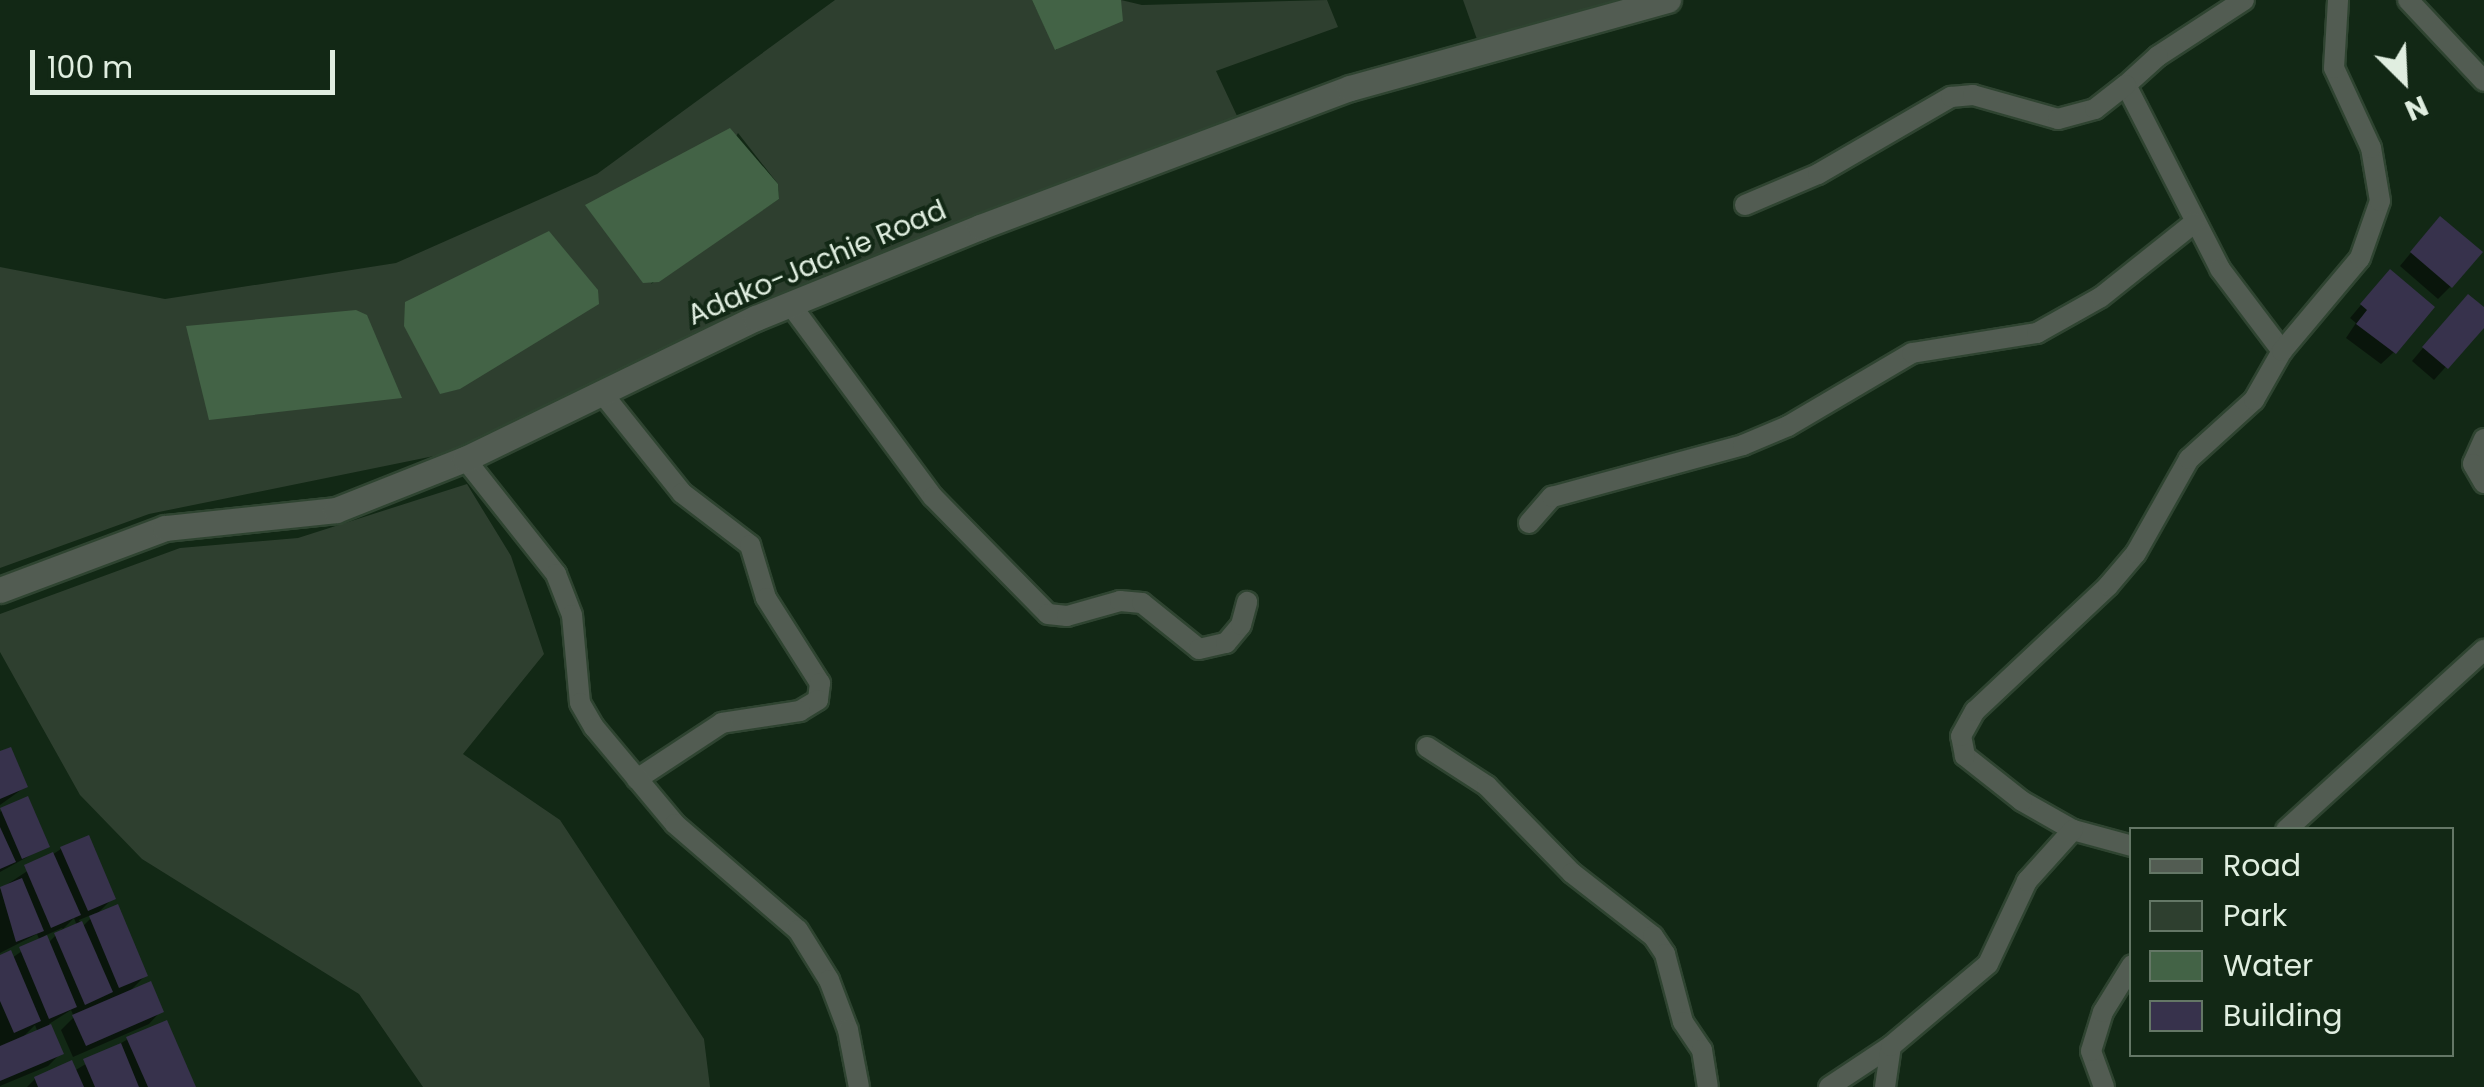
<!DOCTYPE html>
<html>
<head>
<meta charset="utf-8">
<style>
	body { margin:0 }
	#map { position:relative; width:2484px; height:1087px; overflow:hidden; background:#122815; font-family:Poppins,sans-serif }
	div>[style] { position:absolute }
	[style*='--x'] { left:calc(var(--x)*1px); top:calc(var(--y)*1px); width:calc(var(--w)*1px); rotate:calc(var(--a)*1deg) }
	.green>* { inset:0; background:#2e3f2f }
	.water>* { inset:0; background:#436346 }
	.shadow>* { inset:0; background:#0007 }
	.building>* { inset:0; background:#37324c }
	.roads { filter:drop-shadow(2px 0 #2f4431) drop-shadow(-2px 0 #2f4431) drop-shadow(0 2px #2f4431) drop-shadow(0 -2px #2f4431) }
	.minor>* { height:20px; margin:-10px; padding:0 10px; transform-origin:10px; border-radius:10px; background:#525c52 }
	.tertiary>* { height:25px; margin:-12.5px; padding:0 12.5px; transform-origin:12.5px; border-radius:12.5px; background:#525c52 }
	span { translate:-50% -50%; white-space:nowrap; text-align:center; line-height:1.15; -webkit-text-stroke:8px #122815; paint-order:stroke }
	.street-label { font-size:28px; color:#e0eee0 }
	.legend { position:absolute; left:2129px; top:827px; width:325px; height:230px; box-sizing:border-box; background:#122815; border:2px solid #647766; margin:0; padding:12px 18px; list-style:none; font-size:30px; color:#e0eee0 }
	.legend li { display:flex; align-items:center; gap:20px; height:50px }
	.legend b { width:50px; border:2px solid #647766 }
	.north { position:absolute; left:2354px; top:30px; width:100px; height:100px; -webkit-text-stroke:8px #122815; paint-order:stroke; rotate:156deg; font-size:28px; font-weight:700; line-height:40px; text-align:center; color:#e0eee0 }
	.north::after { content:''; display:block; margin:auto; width:35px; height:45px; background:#e0eee0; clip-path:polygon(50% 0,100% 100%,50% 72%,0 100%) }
	.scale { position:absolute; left:30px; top:50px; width:305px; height:45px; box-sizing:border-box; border:5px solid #e0eee0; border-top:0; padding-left:12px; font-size:30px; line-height:35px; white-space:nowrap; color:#e0eee0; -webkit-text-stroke:8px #122815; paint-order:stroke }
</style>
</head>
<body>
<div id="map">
	<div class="green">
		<i style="clip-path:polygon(evenodd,835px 0,1032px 0,1056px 50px,1121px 0,1142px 5px,1327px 0,1338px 27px,1216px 71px,1238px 118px,947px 231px,439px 455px,149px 514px,0 568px,0 267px,165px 299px,396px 263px,597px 174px,835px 0,738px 133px,778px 184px,779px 199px,651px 284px,738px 133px)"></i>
		<i style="clip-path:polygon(1463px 0,1644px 0,1479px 45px)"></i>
		<i style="clip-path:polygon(467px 484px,511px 556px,544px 654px,463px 754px,560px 820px,704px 1039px,710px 1087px,423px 1087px,359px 994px,142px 859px,80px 795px,0 652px,0 614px,180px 548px,298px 538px)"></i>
	</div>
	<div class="water">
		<i style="clip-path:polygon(1032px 0,1121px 0,1123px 21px,1055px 50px)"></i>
		<i style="clip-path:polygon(730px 128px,778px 184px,779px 199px,659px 282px,643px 283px,585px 205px)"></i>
		<i style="clip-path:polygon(549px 231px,598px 290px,599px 304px,460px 389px,440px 394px,404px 326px,405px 302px)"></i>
		<i style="clip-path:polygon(356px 310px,367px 315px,402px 398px,209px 420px,186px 326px)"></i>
	</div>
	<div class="shadow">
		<i style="clip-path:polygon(2428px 232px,2451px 286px,2438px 299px,2400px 266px)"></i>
		<i style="clip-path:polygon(2378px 285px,2394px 352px,2381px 364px,2346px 338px,2356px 323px,2350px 318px)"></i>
		<i style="clip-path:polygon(2456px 309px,2484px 310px,2484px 324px,2434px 380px,2412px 361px)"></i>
		<i style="clip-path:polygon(0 754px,25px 787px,0 805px)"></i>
		<i style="clip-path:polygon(2px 810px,47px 846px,0 872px,0 812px)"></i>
		<i style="clip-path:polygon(evenodd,61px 849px,113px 898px,95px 916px,145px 976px,127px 994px,161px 1011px,149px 1024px,73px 1057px,61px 1030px,74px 1017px,71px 1010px,49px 1024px,61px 1053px,48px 1066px,0 1086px,0 958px,12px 958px,39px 939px,37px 934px,0 953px,0 889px,61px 849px,96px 913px,82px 927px,79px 920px,96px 913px,61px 849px,74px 918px,77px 926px,58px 934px,74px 918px,61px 849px,62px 928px,63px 928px,48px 943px,44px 936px,62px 928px,61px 849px,35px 1025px,38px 1033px,19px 1041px,35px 1025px)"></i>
		<i style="clip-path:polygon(128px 1039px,193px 1087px,27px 1087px,35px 1079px,74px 1071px)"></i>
	</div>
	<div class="building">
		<i style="clip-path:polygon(2440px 216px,2483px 252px,2452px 288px,2410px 252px)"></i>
		<i style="clip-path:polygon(2390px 269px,2435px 307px,2396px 354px,2356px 324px,2367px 310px,2360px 304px)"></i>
		<i style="clip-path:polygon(2468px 294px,2484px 307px,2484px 328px,2448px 369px,2422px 347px)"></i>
		<i style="clip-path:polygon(11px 747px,28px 787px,0 799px,0 751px)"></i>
		<i style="clip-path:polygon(28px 796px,50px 847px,22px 859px,0 808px)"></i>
		<i style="clip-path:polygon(0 827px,16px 862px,0 869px)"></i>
		<i style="clip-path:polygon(89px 835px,116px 899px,88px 911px,60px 847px)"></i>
		<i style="clip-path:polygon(53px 852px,81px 915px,51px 928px,24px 865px)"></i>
		<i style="clip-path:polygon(22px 878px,44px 931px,16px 942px,0 887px)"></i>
		<i style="clip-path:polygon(118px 904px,148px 976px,119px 988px,89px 916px)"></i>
		<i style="clip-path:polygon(82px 921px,113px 992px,85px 1005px,54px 933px)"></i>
		<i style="clip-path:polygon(47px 935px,77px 1007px,49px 1019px,19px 947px)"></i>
		<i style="clip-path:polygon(11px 950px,41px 1021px,14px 1033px,0 1001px,0 955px)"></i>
		<i style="clip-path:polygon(151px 981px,164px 1012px,86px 1046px,72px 1015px)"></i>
		<i style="clip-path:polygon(167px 1020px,196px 1087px,148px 1087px,126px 1037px)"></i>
		<i style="clip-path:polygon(51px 1024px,64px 1054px,0 1081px,0 1046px)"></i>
		<i style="clip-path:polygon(121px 1043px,139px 1087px,95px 1087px,83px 1059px)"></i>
		<i style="clip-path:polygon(72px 1060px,84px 1087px,38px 1087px,34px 1077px)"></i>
	</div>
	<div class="roads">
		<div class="minor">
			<i style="--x:2244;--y:0;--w:103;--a:146.9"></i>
			<i style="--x:2158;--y:56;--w:43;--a:137.8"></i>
			<i style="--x:2126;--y:85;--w:207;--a:62.9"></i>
			<i style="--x:2220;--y:269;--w:103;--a:52.9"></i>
			<i style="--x:2408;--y:0;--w:111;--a:46.8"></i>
			<i style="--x:1745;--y:205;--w:79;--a:-23"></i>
			<i style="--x:1818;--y:174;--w:154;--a:-30.1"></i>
			<i style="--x:1951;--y:97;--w:22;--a:-5"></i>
			<i style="--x:1973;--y:95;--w:88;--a:15.8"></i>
			<i style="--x:2058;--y:119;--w:38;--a:-15"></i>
			<i style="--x:2095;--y:109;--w:39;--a:-38"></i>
			<i style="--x:790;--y:304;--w:240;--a:53.5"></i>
			<i style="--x:933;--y:497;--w:164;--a:45.5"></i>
			<i style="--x:1048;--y:614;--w:19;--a:6"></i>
			<i style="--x:1067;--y:616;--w:55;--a:-15.8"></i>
			<i style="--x:1120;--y:601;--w:22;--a:5"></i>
			<i style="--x:1142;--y:603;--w:73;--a:38.9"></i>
			<i style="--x:1199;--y:649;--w:28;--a:-13"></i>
			<i style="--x:1226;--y:643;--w:23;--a:-50"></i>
			<i style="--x:1241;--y:625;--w:24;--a:-75"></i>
			<i style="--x:602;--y:393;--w:128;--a:51.3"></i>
			<i style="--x:682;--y:493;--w:86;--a:37.4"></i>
			<i style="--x:750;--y:545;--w:55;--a:73.2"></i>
			<i style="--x:766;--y:598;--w:101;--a:57.6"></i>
			<i style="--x:820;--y:683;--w:17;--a:97"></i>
			<i style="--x:818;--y:700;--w:21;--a:149"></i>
			<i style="--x:800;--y:711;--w:79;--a:171.3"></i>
			<i style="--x:722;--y:723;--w:102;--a:146.6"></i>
			<i style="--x:2484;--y:439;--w:27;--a:114"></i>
			<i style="--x:2473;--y:464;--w:22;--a:60"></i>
			<i style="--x:465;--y:459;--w:147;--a:51.6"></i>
			<i style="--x:556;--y:574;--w:44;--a:68.7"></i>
			<i style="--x:572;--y:615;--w:88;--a:84.8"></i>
			<i style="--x:580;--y:703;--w:28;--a:60"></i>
			<i style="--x:594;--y:727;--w:126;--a:50.1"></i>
			<i style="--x:675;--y:824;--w:162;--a:40.8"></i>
			<i style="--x:798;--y:930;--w:59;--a:58.2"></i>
			<i style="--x:829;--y:980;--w:53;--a:69.2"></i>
			<i style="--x:848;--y:1030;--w:58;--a:79.1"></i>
			<i style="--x:1529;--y:523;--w:35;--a:-49"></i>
			<i style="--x:1552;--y:497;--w:198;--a:-15.2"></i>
			<i style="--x:1743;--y:445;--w:49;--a:-22.9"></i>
			<i style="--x:1788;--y:426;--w:144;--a:-30.5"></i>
			<i style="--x:1912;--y:353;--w:127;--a:-9.1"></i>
			<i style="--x:2037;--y:333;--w:73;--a:-29.4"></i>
			<i style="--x:2101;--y:297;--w:119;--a:-38.5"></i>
			<i style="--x:1427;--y:747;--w:72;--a:33"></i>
			<i style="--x:1487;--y:786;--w:122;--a:45.7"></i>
			<i style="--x:1572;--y:873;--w:103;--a:37.9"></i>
			<i style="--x:1653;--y:936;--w:22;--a:56"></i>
			<i style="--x:1665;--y:954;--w:70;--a:75.2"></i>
			<i style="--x:1683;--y:1022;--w:34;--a:56"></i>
			<i style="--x:1702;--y:1050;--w:37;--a:81"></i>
			<i style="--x:2286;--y:830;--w:268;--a:-42.3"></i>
			<i style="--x:2132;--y:846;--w:61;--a:-164.8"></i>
			<i style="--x:2073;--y:830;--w:59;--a:-150.4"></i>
			<i style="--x:2022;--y:801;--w:73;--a:-141.7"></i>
			<i style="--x:1965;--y:756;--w:20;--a:-101"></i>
			<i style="--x:1961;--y:736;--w:29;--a:-61"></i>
			<i style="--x:1975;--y:711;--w:183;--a:-43.2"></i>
			<i style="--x:2108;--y:586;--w:43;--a:-49.7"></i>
			<i style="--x:2136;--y:553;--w:108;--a:-60.6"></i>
			<i style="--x:2189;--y:459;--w:88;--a:-42.2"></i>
			<i style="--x:2254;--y:400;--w:56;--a:-60.3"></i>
			<i style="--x:2282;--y:351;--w:121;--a:-50"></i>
			<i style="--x:2360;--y:258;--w:60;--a:-70.7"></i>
			<i style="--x:2380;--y:201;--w:54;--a:-99.6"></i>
			<i style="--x:2371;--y:148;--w:88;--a:-114.8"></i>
			<i style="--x:2334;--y:68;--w:68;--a:-86.6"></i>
			<i style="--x:1829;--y:1087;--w:74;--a:-33.5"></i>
			<i style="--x:1885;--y:1087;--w:41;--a:-81.7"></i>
			<i style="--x:1891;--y:1046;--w:127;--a:-40.2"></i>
			<i style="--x:1988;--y:964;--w:92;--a:-64.8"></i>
			<i style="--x:2027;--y:881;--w:69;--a:-48"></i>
			<i style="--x:2104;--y:1087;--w:38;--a:-110"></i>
			<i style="--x:2091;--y:1051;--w:41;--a:-72.9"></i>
			<i style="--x:2103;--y:1012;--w:55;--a:-58.3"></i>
		</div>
		<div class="tertiary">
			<i style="--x:0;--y:590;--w:176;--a:-20.6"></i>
			<i style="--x:165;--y:528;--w:172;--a:-6"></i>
			<i style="--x:336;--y:510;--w:139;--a:-21.6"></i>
			<i style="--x:465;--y:459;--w:323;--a:-25.9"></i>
			<i style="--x:756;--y:318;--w:242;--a:-22.1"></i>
			<i style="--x:980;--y:227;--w:395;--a:-20.6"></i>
			<i style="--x:1350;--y:88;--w:330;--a:-15.5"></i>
		</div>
	</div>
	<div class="street-label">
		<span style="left:817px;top:263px;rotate:-23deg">Adako-Jachie Road</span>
	</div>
	<ul class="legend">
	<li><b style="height:12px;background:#525c52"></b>Road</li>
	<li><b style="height:28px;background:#2e3f2f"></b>Park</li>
	<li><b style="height:28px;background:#436346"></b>Water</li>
	<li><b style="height:28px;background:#37324c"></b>Building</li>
	</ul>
	<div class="north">N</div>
	<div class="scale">100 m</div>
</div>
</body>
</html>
